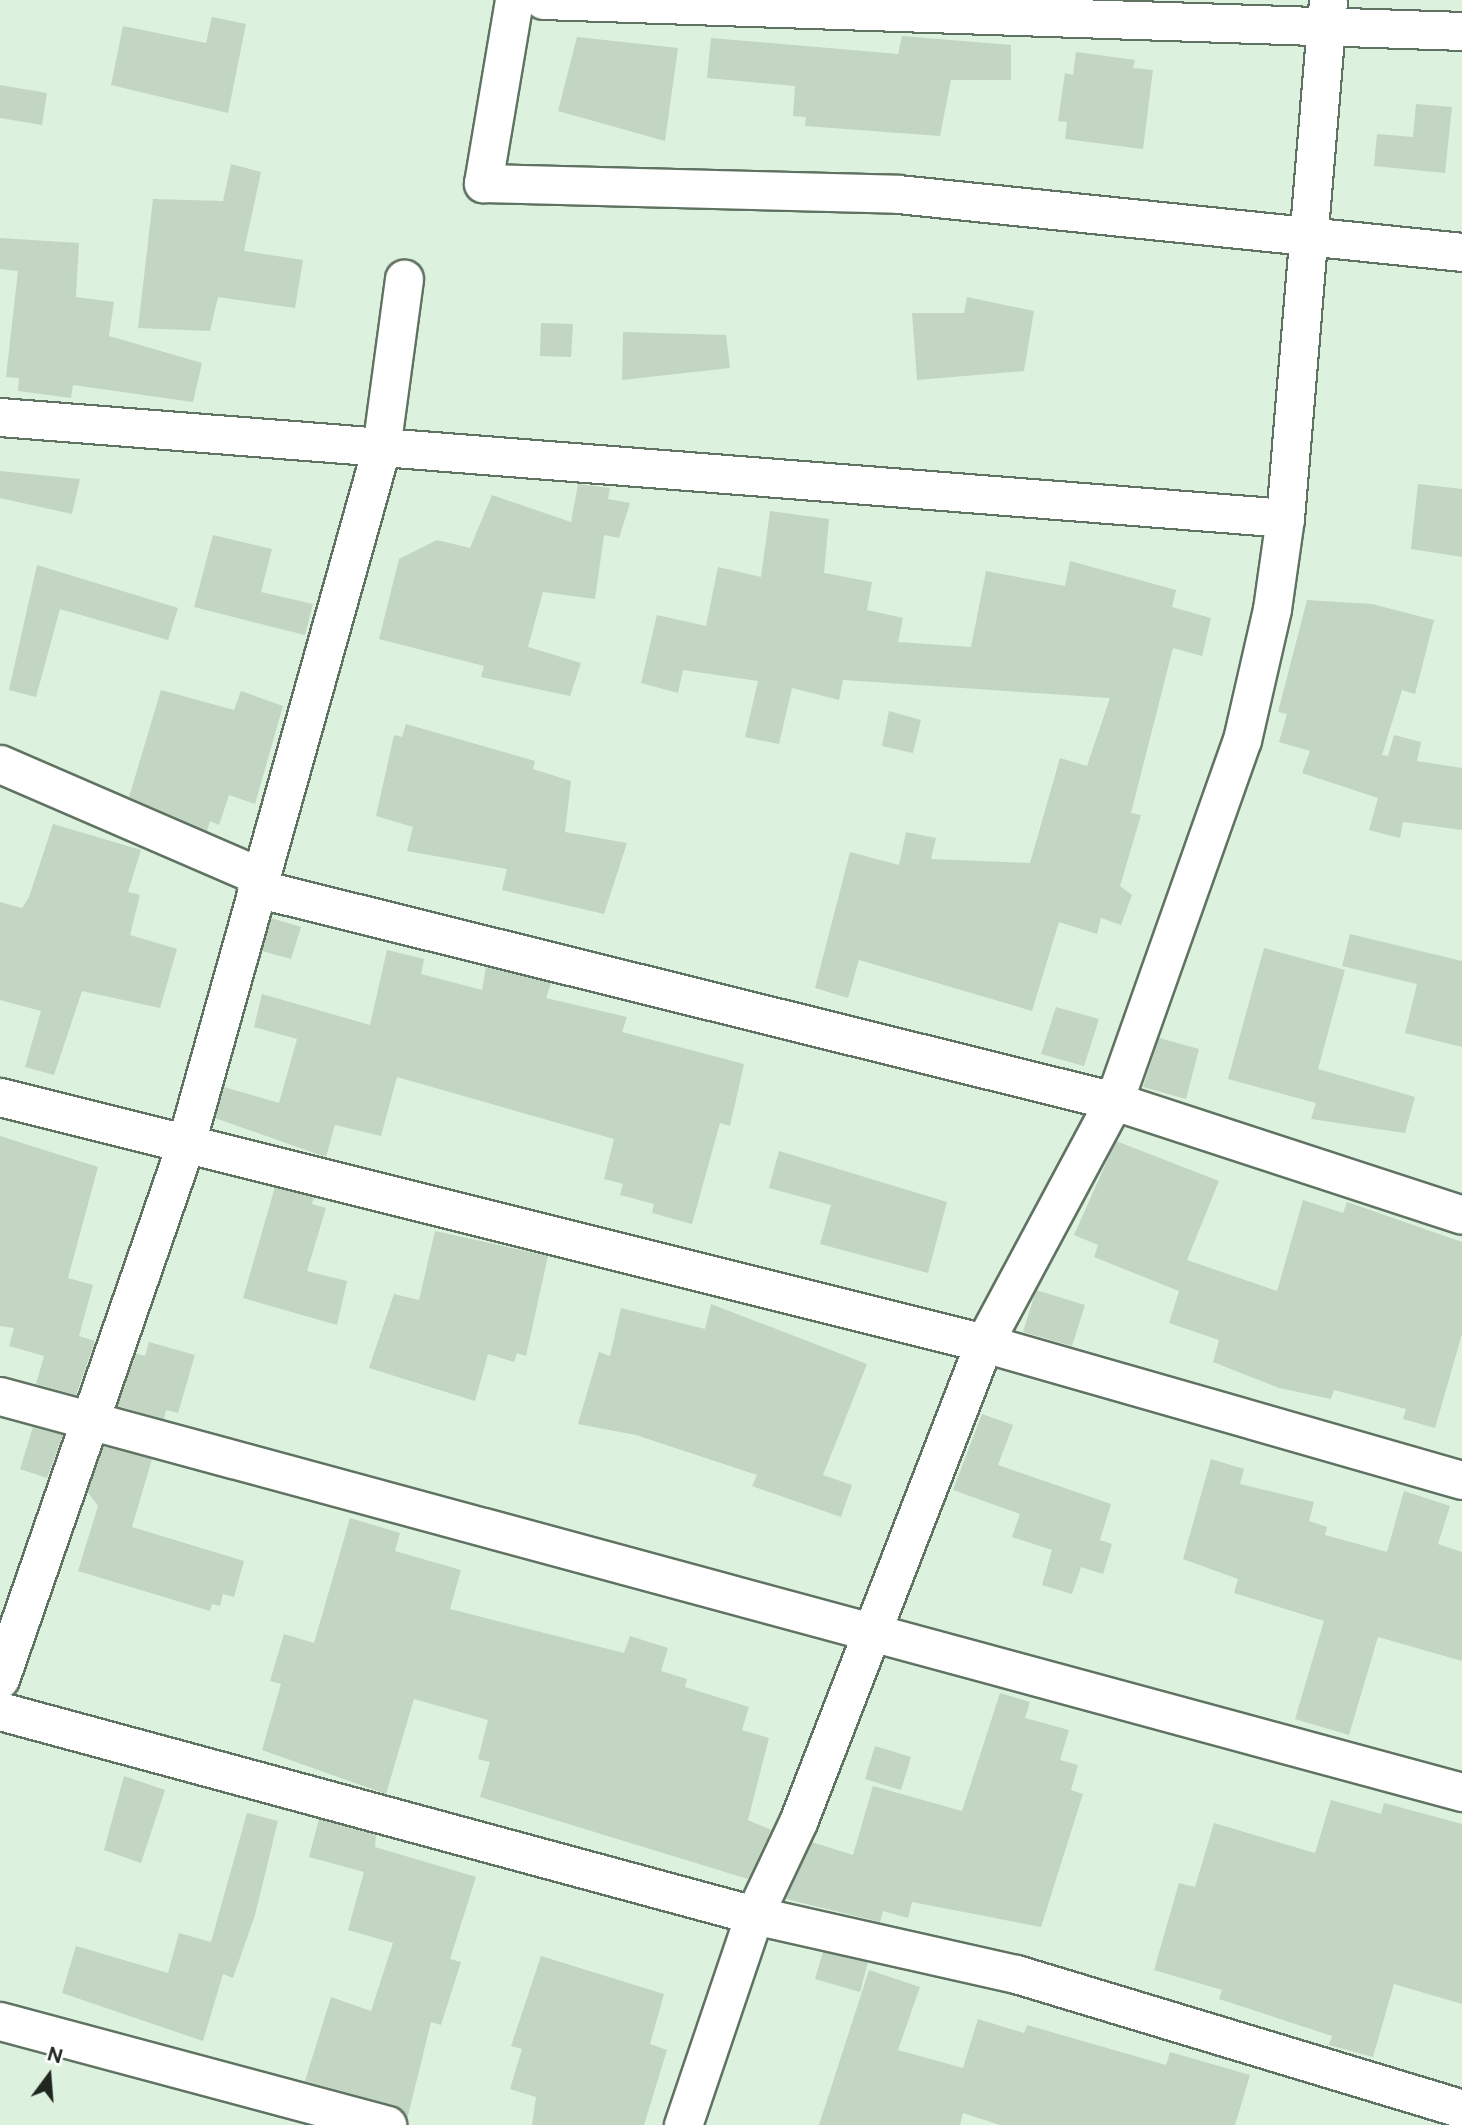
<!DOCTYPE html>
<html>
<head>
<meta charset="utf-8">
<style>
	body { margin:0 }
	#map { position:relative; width:1462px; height:2125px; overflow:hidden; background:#dcf1de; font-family:Figtree,sans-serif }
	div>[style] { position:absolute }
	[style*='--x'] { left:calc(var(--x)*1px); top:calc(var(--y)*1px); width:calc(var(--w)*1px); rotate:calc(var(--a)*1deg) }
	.building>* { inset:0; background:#c2d6c3 }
	.roads { filter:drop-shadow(2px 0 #607362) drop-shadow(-2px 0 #607362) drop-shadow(0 2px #607362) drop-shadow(0 -2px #607362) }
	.minor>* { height:37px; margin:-18.5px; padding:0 18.5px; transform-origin:18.5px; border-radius:18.5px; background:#fff }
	span { translate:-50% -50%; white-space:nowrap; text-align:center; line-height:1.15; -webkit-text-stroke:6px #fff; paint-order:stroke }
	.north { position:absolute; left:14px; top:2041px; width:70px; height:70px; -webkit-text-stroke:5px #fff; paint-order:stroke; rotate:16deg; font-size:19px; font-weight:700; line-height:28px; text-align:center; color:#1f2720 }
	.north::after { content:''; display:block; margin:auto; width:24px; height:32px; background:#1f2720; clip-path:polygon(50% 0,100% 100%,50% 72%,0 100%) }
</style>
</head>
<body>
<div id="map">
	<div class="building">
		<i style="clip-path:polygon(212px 17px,246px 24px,228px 113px,111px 85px,123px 26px,206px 43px)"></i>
		<i style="clip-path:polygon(902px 36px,1011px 45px,1011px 80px,951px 80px,940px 136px,805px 126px,806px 117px,793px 116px,795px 86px,707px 78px,711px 38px,898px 54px)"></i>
		<i style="clip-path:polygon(577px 37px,678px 48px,665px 141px,558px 111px)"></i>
		<i style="clip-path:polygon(1076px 52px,1135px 60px,1133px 68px,1153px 70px,1143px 149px,1065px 139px,1067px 122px,1058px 121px,1065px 73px,1073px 75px)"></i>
		<i style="clip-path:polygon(0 85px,47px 93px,42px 125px,0 118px)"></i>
		<i style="clip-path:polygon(1416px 104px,1452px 107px,1445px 173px,1374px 166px,1377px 134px,1413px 137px)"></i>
		<i style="clip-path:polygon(231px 164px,261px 172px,244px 251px,303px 260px,295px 308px,218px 297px,210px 331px,138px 328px,153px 199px,223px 201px)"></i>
		<i style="clip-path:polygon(0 238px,79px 243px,76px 297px,114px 302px,109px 336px,202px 363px,193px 402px,73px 385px,71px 398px,18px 391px,19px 378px,6px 377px,18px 271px,0 269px)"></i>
		<i style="clip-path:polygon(967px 297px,1034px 311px,1024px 371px,917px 380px,912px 313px,964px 313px)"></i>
		<i style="clip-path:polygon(541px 323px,573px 324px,571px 357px,540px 356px)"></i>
		<i style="clip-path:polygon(623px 332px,726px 335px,730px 368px,622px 380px)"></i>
		<i style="clip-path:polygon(0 471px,80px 479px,72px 514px,0 498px)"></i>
		<i style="clip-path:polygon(578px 484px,610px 488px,608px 499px,630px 503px,619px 538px,604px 535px,595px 599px,543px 592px,528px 647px,581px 663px,570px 696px,481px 677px,484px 666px,379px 639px,399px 559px,437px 540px,470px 548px,492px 495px,571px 522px)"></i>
		<i style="clip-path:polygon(1418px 484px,1462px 489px,1462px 557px,1411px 549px)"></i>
		<i style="clip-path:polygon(770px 511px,829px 519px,824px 573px,872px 582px,867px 610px,903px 618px,898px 642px,971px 647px,986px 571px,1065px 586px,1070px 561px,1176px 590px,1172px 607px,1211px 618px,1202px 656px,1173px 648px,1131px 813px,1141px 815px,1120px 886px,1132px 895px,1121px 925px,1101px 918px,1097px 934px,1059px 922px,1032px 1011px,859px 960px,848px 998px,815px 988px,850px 852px,899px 865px,906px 832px,936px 838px,931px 859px,1030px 863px,1060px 758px,1087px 766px,1110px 698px,843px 680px,839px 700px,792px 688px,779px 744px,745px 737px,758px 681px,683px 670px,678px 693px,641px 683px,657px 615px,706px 626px,718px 567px,761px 577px)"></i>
		<i style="clip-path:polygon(213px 535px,272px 549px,261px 592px,313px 604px,305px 635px,194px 607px)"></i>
		<i style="clip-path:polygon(37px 565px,178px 608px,168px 640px,60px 609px,36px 697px,9px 690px)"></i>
		<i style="clip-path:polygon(1307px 600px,1372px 604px,1434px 620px,1415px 694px,1402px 690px,1382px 755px,1388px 756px,1394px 735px,1421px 742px,1417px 761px,1462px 768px,1462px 830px,1403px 822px,1400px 838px,1369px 830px,1378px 798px,1302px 773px,1310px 751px,1279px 742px,1287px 714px,1278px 712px)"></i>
		<i style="clip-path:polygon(161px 690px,234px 710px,241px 691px,283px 706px,255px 804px,229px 795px,219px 825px,210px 821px,207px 831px,129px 797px)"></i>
		<i style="clip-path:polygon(889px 711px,921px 720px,913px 753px,882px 746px)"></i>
		<i style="clip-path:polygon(406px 724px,535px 761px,533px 769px,571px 781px,565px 832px,627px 843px,604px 914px,502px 890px,507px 869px,407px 851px,413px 827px,376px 816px,394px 735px,402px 737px)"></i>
		<i style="clip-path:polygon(53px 824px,141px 850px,128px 892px,140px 895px,130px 935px,177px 949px,160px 1008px,82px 991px,54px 1075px,25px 1067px,41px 1011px,0 1000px,0 902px,22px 908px,29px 897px)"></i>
		<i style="clip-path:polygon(271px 918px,301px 927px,291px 959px,262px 951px)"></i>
		<i style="clip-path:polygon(1350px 934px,1462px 961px,1462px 1047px,1405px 1033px,1417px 984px,1342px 966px)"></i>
		<i style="clip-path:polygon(1264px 948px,1345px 970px,1318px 1069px,1415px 1097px,1405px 1133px,1311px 1119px,1316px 1103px,1228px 1079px)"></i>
		<i style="clip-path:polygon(387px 950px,424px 959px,421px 974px,482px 990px,486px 967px,551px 983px,546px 998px,627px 1017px,622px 1032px,744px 1064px,730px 1126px,720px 1123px,692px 1224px,652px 1213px,654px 1204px,620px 1195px,623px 1184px,604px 1179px,614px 1139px,397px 1077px,381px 1136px,335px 1125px,326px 1157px,215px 1118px,224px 1087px,279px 1103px,297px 1039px,254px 1027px,262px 994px,370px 1025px)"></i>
		<i style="clip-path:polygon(1056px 1007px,1099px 1019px,1084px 1066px,1041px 1054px)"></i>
		<i style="clip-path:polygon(1159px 1038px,1199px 1049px,1186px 1099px,1143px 1087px)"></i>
		<i style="clip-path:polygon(0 1136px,98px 1167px,68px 1278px,93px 1285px,79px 1336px,95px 1341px,76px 1395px,36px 1384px,44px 1356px,9px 1346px,14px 1328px,0 1326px)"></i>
		<i style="clip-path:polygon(1116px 1141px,1219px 1181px,1187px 1260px,1277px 1291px,1303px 1200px,1343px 1213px,1347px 1202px,1462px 1242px,1462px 1334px,1435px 1428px,1403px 1419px,1406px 1409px,1334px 1390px,1331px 1399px,1279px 1388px,1213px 1362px,1219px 1340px,1169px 1323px,1179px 1291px,1094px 1257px,1098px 1245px,1074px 1235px)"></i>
		<i style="clip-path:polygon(779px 1151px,947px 1202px,928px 1273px,820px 1244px,831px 1205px,769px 1188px)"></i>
		<i style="clip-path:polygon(275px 1187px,314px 1197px,312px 1204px,326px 1208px,307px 1271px,347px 1281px,337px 1325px,243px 1298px)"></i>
		<i style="clip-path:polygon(435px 1231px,548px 1256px,526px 1356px,517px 1353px,514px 1362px,488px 1354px,475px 1401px,369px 1368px,394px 1294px,419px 1300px)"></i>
		<i style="clip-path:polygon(1036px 1290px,1085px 1305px,1072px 1346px,1023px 1332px)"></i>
		<i style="clip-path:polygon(711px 1304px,867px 1364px,823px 1475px,852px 1485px,841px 1517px,752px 1486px,757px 1475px,636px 1435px,578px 1424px,599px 1352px,610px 1356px,621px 1308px,705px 1329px)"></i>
		<i style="clip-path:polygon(149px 1342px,195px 1355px,178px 1413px,166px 1410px,164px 1419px,117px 1406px,135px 1353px,145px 1356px)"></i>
		<i style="clip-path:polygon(982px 1414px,1013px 1425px,998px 1465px,1111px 1504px,1100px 1540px,1112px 1544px,1103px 1574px,1081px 1567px,1072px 1594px,1042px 1585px,1052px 1550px,1012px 1537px,1020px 1514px,953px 1490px)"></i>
		<i style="clip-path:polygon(33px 1427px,63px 1435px,47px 1478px,20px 1469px)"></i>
		<i style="clip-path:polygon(103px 1446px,152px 1459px,132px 1527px,244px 1561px,234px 1597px,223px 1594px,220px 1606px,212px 1604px,210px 1611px,78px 1571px,98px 1506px,87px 1491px)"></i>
		<i style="clip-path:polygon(1211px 1459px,1244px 1469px,1240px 1484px,1314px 1502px,1309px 1521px,1327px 1527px,1325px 1535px,1387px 1552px,1404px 1491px,1450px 1506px,1438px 1544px,1462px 1552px,1462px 1661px,1378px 1637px,1349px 1735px,1295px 1719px,1324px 1621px,1234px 1593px,1238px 1579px,1183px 1559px)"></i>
		<i style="clip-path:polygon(350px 1518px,400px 1533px,395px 1551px,461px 1570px,450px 1609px,624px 1653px,630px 1636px,668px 1648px,661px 1671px,687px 1679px,685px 1687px,749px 1707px,742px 1730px,769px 1738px,748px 1820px,771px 1830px,748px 1879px,480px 1797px,490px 1762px,478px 1759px,488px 1720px,414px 1699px,386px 1794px,262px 1750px,281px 1684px,270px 1681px,284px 1634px,314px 1643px)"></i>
		<i style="clip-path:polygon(1000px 1693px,1030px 1702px,1025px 1718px,1069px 1730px,1060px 1760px,1078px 1765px,1071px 1790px,1083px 1794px,1041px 1927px,912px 1902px,908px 1918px,883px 1911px,880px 1922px,786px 1899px,812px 1842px,853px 1855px,873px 1786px,962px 1811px)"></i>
		<i style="clip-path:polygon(875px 1746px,911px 1757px,901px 1790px,865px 1779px)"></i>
		<i style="clip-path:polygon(124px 1776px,165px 1790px,141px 1863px,104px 1850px)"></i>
		<i style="clip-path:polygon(1331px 1800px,1381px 1814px,1384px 1803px,1462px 1824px,1462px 2004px,1394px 1984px,1373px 2057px,1329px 2045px,1332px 2036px,1219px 1999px,1222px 1990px,1154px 1970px,1179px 1883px,1195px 1887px,1214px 1823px,1315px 1853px)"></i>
		<i style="clip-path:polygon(247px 1813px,278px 1821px,255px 1915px,233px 1978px,223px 1974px,203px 2041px,62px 1993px,76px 1946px,168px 1973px,179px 1933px,211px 1942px)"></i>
		<i style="clip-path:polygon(319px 1819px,376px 1835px,375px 1847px,476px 1877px,450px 1959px,461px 1962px,441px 2025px,431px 2022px,407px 2120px,392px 2105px,305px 2081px,331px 1997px,371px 2011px,393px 1943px,348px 1930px,364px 1872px,309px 1857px)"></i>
		<i style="clip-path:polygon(823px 1952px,868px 1962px,860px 1992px,815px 1979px)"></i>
		<i style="clip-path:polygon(541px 1956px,664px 1994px,650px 2044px,667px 2050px,644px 2125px,532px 2125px,536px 2097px,510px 2089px,522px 2049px,511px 2046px)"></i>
		<i style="clip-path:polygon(869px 1970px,920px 1987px,898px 2050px,963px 2068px,978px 2019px,1024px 2033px,1027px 2025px,1166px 2065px,1170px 2052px,1250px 2075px,1235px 2125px,1000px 2125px,963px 2113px,960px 2125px,819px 2125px)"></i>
	</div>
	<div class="roads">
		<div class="minor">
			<i style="--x:514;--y:0;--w:186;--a:99.6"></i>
			<i style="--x:483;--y:183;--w:415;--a:1.5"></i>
			<i style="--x:898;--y:194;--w:567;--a:5.87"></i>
			<i style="--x:543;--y:0;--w:920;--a:1.93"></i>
			<i style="--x:0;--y:417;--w:1289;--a:4.49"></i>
			<i style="--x:0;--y:764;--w:284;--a:23.4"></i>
			<i style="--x:256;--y:888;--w:884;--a:13.94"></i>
			<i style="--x:1114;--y:1101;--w:366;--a:18.1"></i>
			<i style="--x:0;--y:1097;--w:1014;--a:14.04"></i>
			<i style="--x:984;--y:1343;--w:497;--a:16"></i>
			<i style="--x:0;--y:1396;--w:1515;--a:15.16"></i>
			<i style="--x:0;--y:1679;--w:567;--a:-70.86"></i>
			<i style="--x:186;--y:1143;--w:721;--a:-74.31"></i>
			<i style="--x:381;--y:449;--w:172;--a:-82.3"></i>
			<i style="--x:0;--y:1711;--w:781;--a:15.14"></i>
			<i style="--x:754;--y:1915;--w:269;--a:12.7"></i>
			<i style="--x:1016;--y:1974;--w:466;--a:16.8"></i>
			<i style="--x:0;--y:2021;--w:401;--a:15"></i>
			<i style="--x:683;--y:2125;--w:222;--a:-71.3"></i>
			<i style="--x:754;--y:1915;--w:103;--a:-64.7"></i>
			<i style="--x:798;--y:1822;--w:514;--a:-68.78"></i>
			<i style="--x:984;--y:1343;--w:275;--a:-61.8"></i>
			<i style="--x:1114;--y:1101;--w:383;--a:-70.5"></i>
			<i style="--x:1242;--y:740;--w:134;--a:-77.1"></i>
			<i style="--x:1272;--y:609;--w:92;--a:-81.9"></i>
			<i style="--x:1285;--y:518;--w:520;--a:-85.25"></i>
		</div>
	</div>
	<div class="north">N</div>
</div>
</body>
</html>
